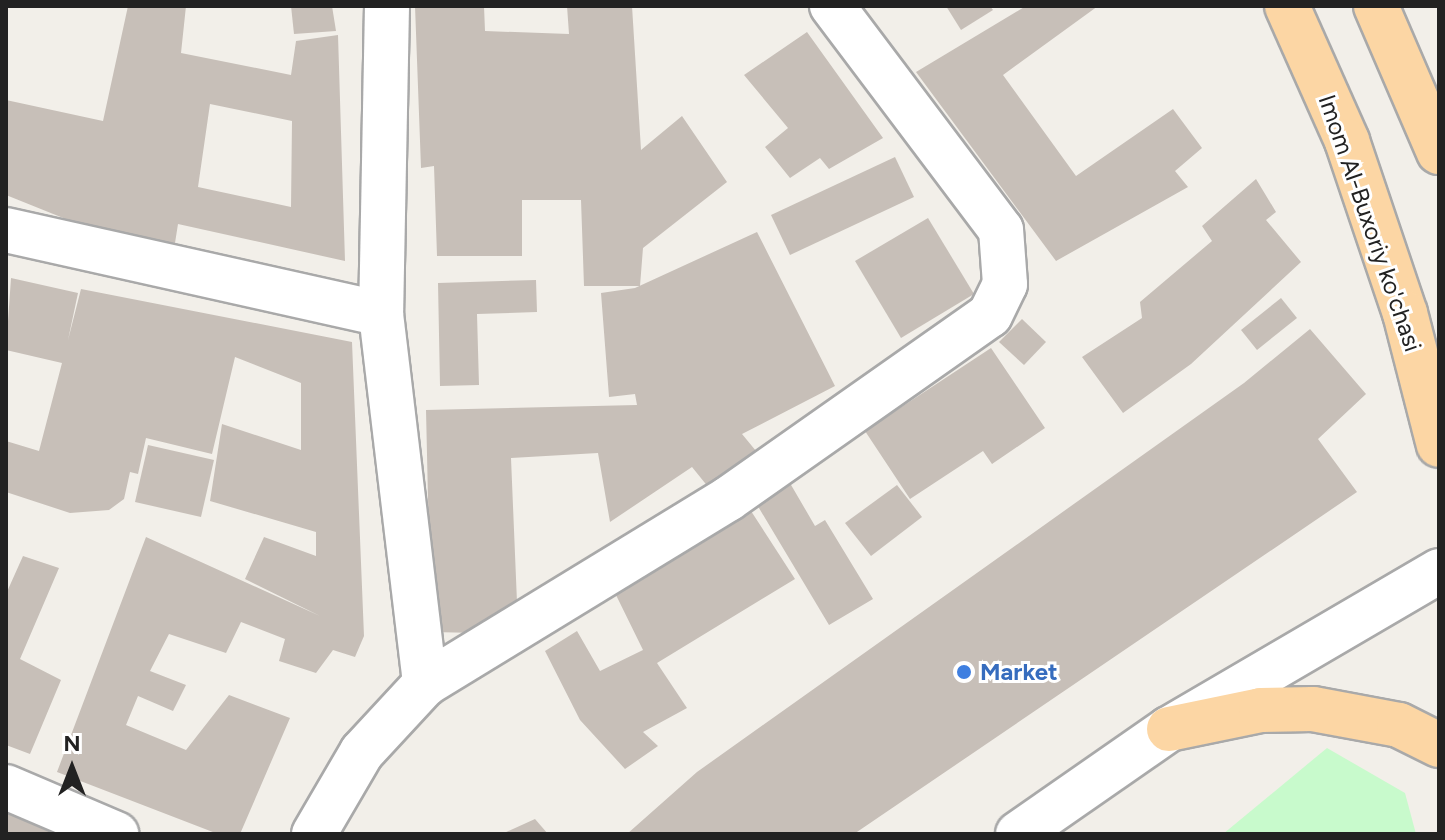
<!DOCTYPE html>
<html>
<head>
<meta charset="utf-8">
<style>
	body { margin:0 }
	#map { position:relative; width:1445px; height:840px; overflow:hidden; background:#f2efe9; font-family:Figtree,sans-serif }
	div>[style] { position:absolute }
	[style*='--x'] { left:calc(var(--x)*1px); top:calc(var(--y)*1px); width:calc(var(--w)*1px); rotate:calc(var(--a)*1deg) }
	.park>* { inset:0; background:#c8facc }
	.building>* { inset:0; background:#c7bfb8 }
	.roads { filter:drop-shadow(2px 0 #a9a9a9) drop-shadow(-2px 0 #a9a9a9) drop-shadow(0 2px #a9a9a9) drop-shadow(0 -2px #a9a9a9) }
	.minor>* { height:44px; margin:-22px; padding:0 22px; transform-origin:22px; border-radius:22px; background:#fff }
	.major>* { height:44px; margin:-22px; padding:0 22px; transform-origin:22px; border-radius:22px; background:#fcd6a4 }
	.dots>* { width:22px; height:22px; translate:-50% -50%; box-sizing:border-box; border:4px solid #fff; border-radius:50% }
	span { translate:-50% -50%; white-space:nowrap; text-align:center; line-height:1.15; -webkit-text-stroke:6px #fff; paint-order:stroke }
	.street-label { font-size:24px; color:#222 }
	.shop-label { font-size:24px; color:#366cbe; font-weight:700 }
	.left { translate:0 -50%; text-align:left }
	.frame { position:absolute; inset:0; border:8px solid #222; pointer-events:none }
	.north { position:absolute; left:32px; top:728px; width:80px; height:80px; -webkit-text-stroke:6px #fff; paint-order:stroke; rotate:0deg; font-size:22px; font-weight:700; line-height:32px; text-align:center; color:#222 }
	.north::after { content:''; display:block; margin:auto; width:28px; height:36px; background:#222; clip-path:polygon(50% 0,100% 100%,50% 72%,0 100%) }
</style>
</head>
<body>
<div id="map">
	<div class="park">
		<i style="clip-path:polygon(1327px 748px,1405px 793px,1416px 834px,1223px 834px)"></i>
	</div>
	<div class="building">
		<i style="clip-path:polygon(evenodd,128px 6px,186px 6px,181px 53px,291px 75px,296px 41px,338px 35px,345px 261px,178px 224px,175px 243px,103px 234px,6px 195px,6px 100px,103px 121px,128px 6px,210px 104px,292px 121px,291px 207px,198px 187px,210px 104px)"></i>
		<i style="clip-path:polygon(291px 6px,332px 6px,336px 31px,294px 34px)"></i>
		<i style="clip-path:polygon(415px 6px,484px 6px,485px 31px,569px 34px,567px 6px,632px 6px,641px 150px,682px 116px,727px 182px,643px 248px,640px 286px,584px 286px,581px 200px,522px 200px,522px 256px,437px 256px,434px 166px,421px 168px)"></i>
		<i style="clip-path:polygon(946px 6px,990px 6px,993px 10px,961px 30px)"></i>
		<i style="clip-path:polygon(1026px 6px,1098px 6px,1003px 75px,1076px 176px,1173px 109px,1202px 148px,1175px 171px,1188px 187px,1056px 261px,916px 72px)"></i>
		<i style="clip-path:polygon(807px 32px,883px 138px,829px 169px,820px 158px,790px 178px,765px 147px,788px 128px,744px 75px)"></i>
		<i style="clip-path:polygon(895px 157px,914px 197px,790px 255px,771px 215px)"></i>
		<i style="clip-path:polygon(1256px 179px,1276px 212px,1266px 220px,1301px 262px,1191px 364px,1123px 413px,1082px 357px,1142px 318px,1140px 302px,1212px 241px,1202px 226px)"></i>
		<i style="clip-path:polygon(928px 218px,974px 294px,901px 338px,855px 261px)"></i>
		<i style="clip-path:polygon(757px 232px,835px 386px,742px 434px,761px 457px,709px 488px,692px 467px,610px 522px,598px 453px,511px 458px,517px 602px,479px 633px,431px 632px,426px 410px,637px 405px,635px 394px,609px 397px,601px 293px,635px 288px)"></i>
		<i style="clip-path:polygon(11px 278px,78px 293px,68px 340px,81px 289px,352px 342px,364px 636px,355px 657px,333px 650px,316px 673px,279px 661px,285px 639px,241px 622px,226px 653px,169px 634px,150px 671px,186px 685px,173px 711px,138px 696px,126px 725px,186px 750px,229px 695px,290px 718px,240px 834px,218px 834px,57px 772px,146px 537px,320px 616px,245px 579px,264px 537px,316px 556px,316px 532px,210px 501px,222px 424px,301px 450px,301px 383px,235px 357px,212px 454px,146px 438px,138px 474px,130px 472px,124px 499px,109px 510px,70px 513px,6px 492px,6px 441px,39px 451px,62px 363px,6px 350px)"></i>
		<i style="clip-path:polygon(536px 280px,537px 312px,477px 314px,479px 385px,440px 386px,438px 283px)"></i>
		<i style="clip-path:polygon(1281px 298px,1297px 318px,1257px 350px,1241px 330px)"></i>
		<i style="clip-path:polygon(1022px 319px,1046px 342px,1024px 365px,999px 342px)"></i>
		<i style="clip-path:polygon(1310px 329px,1366px 394px,1318px 439px,1357px 492px,854px 834px,627px 834px,697px 772px,1244px 383px)"></i>
		<i style="clip-path:polygon(991px 348px,1045px 428px,992px 464px,983px 451px,910px 499px,865px 431px)"></i>
		<i style="clip-path:polygon(148px 445px,214px 460px,201px 517px,135px 502px)"></i>
		<i style="clip-path:polygon(787px 478px,815px 526px,825px 520px,873px 599px,829px 625px,753px 498px)"></i>
		<i style="clip-path:polygon(897px 485px,922px 517px,871px 556px,845px 523px)"></i>
		<i style="clip-path:polygon(751px 511px,795px 579px,657px 663px,687px 708px,643px 732px,658px 746px,625px 769px,580px 720px,545px 651px,577px 631px,600px 671px,643px 650px,616px 595px)"></i>
		<i style="clip-path:polygon(23px 556px,59px 568px,20px 659px,61px 680px,30px 754px,6px 745px,6px 594px)"></i>
		<i style="clip-path:polygon(6px 811px,56px 834px,6px 834px)"></i>
		<i style="clip-path:polygon(535px 819px,548px 834px,502px 834px)"></i>
	</div>
	<div class="roads">
		<div class="minor">
			<i style="--x:387;--y:6;--w:308;--a:91.1"></i>
			<i style="--x:381;--y:314;--w:373;--a:83.2"></i>
			<i style="--x:6;--y:230;--w:384;--a:12.6"></i>
			<i style="--x:6;--y:787;--w:120;--a:23.1"></i>
			<i style="--x:314;--y:834;--w:95;--a:-59.7"></i>
			<i style="--x:362;--y:752;--w:93;--a:-47.2"></i>
			<i style="--x:425;--y:684;--w:355;--a:-31.4"></i>
			<i style="--x:728;--y:499;--w:320;--a:-35.1"></i>
			<i style="--x:990;--y:315;--w:34;--a:-64"></i>
			<i style="--x:1005;--y:284;--w:54;--a:-94.2"></i>
			<i style="--x:1001;--y:230;--w:281;--a:-127"></i>
			<i style="--x:1018;--y:834;--w:184;--a:-34.8"></i>
			<i style="--x:1169;--y:729;--w:313;--a:-30.3"></i>
		</div>
		<div class="major">
			<i style="--x:1287;--y:6;--w:148;--a:66"></i>
			<i style="--x:1347;--y:141;--w:182;--a:71.4"></i>
			<i style="--x:1405;--y:313;--w:136;--a:75.6"></i>
			<i style="--x:1376;--y:6;--w:159;--a:66.7"></i>
			<i style="--x:1169;--y:729;--w:94;--a:-11.7"></i>
			<i style="--x:1261;--y:710;--w:52;--a:-1.1"></i>
			<i style="--x:1313;--y:709;--w:87;--a:10.5"></i>
			<i style="--x:1399;--y:725;--w:45;--a:26.6"></i>
		</div>
	</div>
	<div class="dots">
		<i style="left:964px;top:672px;background:#3f7fe0"></i>
	</div>
	<div class="street-label">
		<span style="left:1370px;top:223px;rotate:71deg">Imom Al-Buxoriy ko'chasi</span>
	</div>
	<div class="shop-label">
		<span class="left" style="left:980px;top:672px">Market</span>
	</div>
	<div class="frame"></div>
	<div class="north">N</div>
</div>
</body>
</html>
